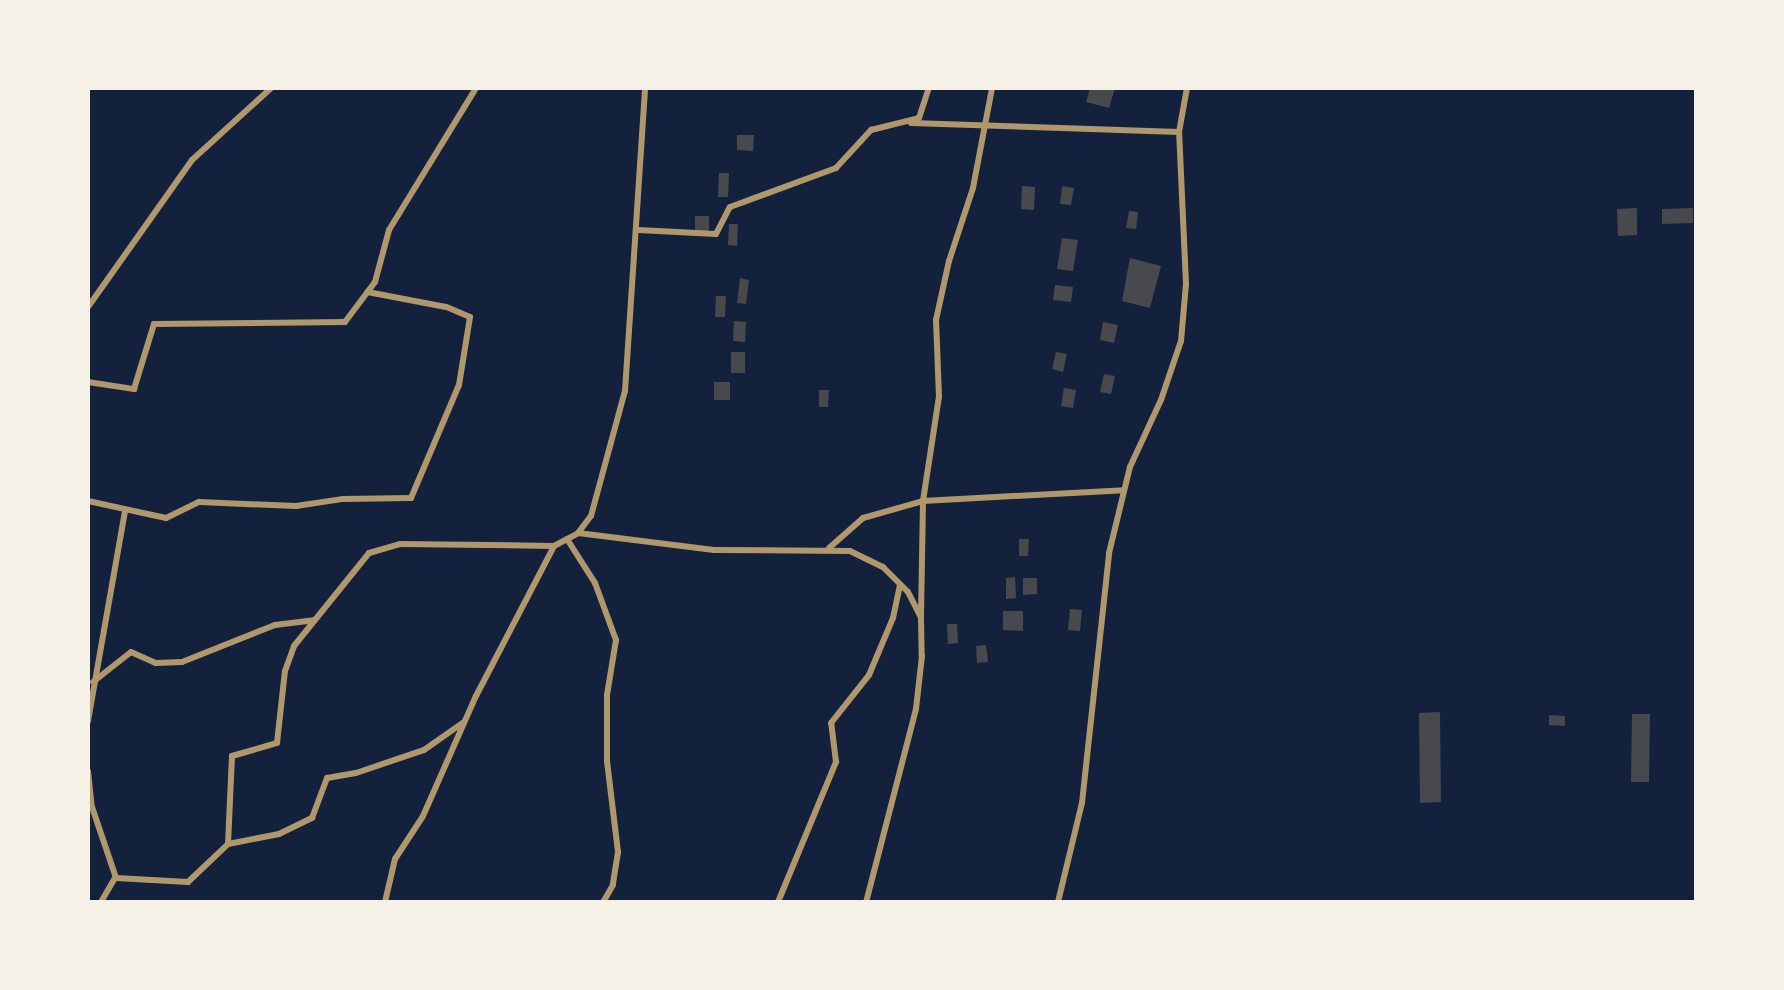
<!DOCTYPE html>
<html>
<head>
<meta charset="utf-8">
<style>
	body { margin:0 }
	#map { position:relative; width:1784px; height:990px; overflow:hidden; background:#14213d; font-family:"Nunito Sans",sans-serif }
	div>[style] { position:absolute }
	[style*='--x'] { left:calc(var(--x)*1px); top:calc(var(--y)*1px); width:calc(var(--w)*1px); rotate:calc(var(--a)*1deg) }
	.building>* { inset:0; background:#48494c }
	.minor>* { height:6px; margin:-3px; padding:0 3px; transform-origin:3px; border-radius:3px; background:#b1986c }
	span { translate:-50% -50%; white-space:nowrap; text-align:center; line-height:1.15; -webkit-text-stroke:8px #f6f1e7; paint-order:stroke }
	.frame { position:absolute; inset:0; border:90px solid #f6f1e7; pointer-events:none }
</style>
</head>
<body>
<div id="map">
	<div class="building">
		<i style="clip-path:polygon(1090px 88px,1115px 88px,1109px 108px,1086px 102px)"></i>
		<i style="clip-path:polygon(737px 135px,754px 135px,753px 151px,737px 150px)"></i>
		<i style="clip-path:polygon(719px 173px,729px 173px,728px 197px,718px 197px)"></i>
		<i style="clip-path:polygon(1022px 186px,1035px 187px,1034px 210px,1021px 209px)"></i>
		<i style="clip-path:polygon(1062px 186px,1074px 188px,1071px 205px,1060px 204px)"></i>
		<i style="clip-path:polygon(1637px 208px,1637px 235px,1618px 236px,1617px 209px)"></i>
		<i style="clip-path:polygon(1693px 208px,1693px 223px,1662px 224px,1662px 209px)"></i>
		<i style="clip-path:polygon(1129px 211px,1138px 212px,1136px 229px,1126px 228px)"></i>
		<i style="clip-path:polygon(695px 216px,709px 216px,709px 233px,695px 233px)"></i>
		<i style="clip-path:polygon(729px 224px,738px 224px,737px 246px,728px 245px)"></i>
		<i style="clip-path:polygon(1062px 238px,1078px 240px,1073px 271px,1057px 269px)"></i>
		<i style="clip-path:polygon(1130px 258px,1161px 266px,1150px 308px,1122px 301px)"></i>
		<i style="clip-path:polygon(740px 278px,749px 280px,746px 304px,737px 303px)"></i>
		<i style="clip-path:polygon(1055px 285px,1073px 287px,1071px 302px,1053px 300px)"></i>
		<i style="clip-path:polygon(716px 296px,726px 296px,725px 317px,715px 317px)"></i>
		<i style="clip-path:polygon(734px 321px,746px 322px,745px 342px,733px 341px)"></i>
		<i style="clip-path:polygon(1103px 322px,1118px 325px,1114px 343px,1100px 340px)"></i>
		<i style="clip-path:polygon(731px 352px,745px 352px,745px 373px,731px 373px)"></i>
		<i style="clip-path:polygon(1056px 352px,1067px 354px,1063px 372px,1052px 369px)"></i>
		<i style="clip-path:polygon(1104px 374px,1115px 376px,1111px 394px,1100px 392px)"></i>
		<i style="clip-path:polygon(714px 382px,730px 382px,730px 400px,714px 400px)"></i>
		<i style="clip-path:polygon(1064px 388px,1076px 390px,1073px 408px,1061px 406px)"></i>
		<i style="clip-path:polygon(819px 390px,829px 390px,828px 407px,819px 407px)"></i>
		<i style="clip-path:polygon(1019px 539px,1029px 539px,1028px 556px,1019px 556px)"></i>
		<i style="clip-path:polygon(1015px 577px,1016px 598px,1006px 599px,1006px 578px)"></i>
		<i style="clip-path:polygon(1023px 578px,1037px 578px,1037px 594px,1023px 595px)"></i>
		<i style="clip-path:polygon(1070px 609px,1082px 610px,1080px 631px,1068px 630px)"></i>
		<i style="clip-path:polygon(1003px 611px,1023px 611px,1023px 631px,1003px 630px)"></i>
		<i style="clip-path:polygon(947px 624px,957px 624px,958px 643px,948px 644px)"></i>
		<i style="clip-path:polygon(986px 645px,988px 662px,977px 663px,976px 646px)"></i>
		<i style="clip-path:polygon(1440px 712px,1441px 802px,1420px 803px,1419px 713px)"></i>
		<i style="clip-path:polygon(1632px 714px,1650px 714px,1649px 782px,1631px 782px)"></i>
		<i style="clip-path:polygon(1549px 715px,1565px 716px,1565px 726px,1549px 725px)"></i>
	</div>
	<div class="minor">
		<i style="--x:911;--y:123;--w:268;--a:1.9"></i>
		<i style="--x:638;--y:230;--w:78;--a:2.9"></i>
		<i style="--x:716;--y:234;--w:30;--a:-63"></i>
		<i style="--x:730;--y:207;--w:113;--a:-20.2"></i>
		<i style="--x:836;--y:168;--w:52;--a:-47.4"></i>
		<i style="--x:871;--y:130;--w:49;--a:-14"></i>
		<i style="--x:919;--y:118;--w:32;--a:-72"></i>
		<i style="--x:88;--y:307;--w:180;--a:-54.7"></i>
		<i style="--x:192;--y:160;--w:107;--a:-42.3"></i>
		<i style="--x:88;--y:382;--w:47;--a:8.7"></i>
		<i style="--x:134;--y:389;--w:68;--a:-72.9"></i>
		<i style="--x:154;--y:324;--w:191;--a:-0.6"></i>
		<i style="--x:345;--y:322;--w:50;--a:-53.1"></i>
		<i style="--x:375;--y:282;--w:54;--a:-74.9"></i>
		<i style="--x:389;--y:230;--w:167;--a:-58.5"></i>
		<i style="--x:88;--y:501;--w:80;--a:12.3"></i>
		<i style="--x:166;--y:518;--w:37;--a:-26"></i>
		<i style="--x:199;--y:502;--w:97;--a:2.4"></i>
		<i style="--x:296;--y:506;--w:48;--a:-8.5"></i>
		<i style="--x:343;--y:499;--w:68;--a:-0.8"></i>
		<i style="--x:411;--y:498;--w:123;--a:-67"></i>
		<i style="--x:459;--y:385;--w:69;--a:-80.8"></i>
		<i style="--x:470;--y:317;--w:26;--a:-157"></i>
		<i style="--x:446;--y:307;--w:80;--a:-169.2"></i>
		<i style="--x:578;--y:533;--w:137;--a:7.1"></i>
		<i style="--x:714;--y:550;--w:136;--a:0.4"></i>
		<i style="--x:850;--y:551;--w:37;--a:26"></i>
		<i style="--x:883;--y:567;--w:35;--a:45"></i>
		<i style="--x:908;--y:592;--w:28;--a:63"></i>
		<i style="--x:921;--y:617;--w:39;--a:89"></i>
		<i style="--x:922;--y:656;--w:53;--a:96.5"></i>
		<i style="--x:916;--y:709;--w:199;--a:104.5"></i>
		<i style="--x:567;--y:539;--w:52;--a:57.5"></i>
		<i style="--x:595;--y:583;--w:61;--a:69.8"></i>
		<i style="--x:616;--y:640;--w:56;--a:99.3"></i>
		<i style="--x:607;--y:695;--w:66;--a:90"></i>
		<i style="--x:607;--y:761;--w:92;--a:83.1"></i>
		<i style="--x:618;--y:852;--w:33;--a:99"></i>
		<i style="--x:613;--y:885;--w:20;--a:120"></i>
		<i style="--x:829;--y:548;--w:45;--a:-41.4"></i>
		<i style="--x:863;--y:518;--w:62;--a:-15.8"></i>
		<i style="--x:923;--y:501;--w:201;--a:-3.1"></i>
		<i style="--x:921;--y:616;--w:115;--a:-89"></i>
		<i style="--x:923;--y:501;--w:105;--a:-81.3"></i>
		<i style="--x:939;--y:397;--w:77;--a:-92.2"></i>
		<i style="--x:936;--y:320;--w:60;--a:-77.6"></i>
		<i style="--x:949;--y:261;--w:77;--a:-71.8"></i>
		<i style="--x:973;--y:188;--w:102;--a:-79.2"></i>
		<i style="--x:93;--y:682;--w:48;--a:-38.3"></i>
		<i style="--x:131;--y:652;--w:27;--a:24"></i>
		<i style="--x:156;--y:663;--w:26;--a:-2"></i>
		<i style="--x:182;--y:662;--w:100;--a:-21.7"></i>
		<i style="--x:275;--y:625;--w:39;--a:-7"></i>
		<i style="--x:88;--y:721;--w:212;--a:-80"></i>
		<i style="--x:88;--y:771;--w:36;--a:84"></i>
		<i style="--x:92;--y:807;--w:75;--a:71.3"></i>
		<i style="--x:116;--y:878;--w:72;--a:3.2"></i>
		<i style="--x:188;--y:882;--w:55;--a:-43.5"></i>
		<i style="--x:228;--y:844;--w:52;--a:-11.1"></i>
		<i style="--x:279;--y:834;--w:37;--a:-26"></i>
		<i style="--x:312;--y:818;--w:43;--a:-69.4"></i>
		<i style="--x:327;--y:778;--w:29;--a:-10"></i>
		<i style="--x:356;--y:773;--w:72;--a:-18.7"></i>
		<i style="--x:424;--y:750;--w:49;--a:-35"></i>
		<i style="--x:228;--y:844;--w:88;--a:-87.4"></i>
		<i style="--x:232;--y:756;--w:47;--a:-16.1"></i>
		<i style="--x:277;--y:743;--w:72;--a:-83.7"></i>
		<i style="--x:285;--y:671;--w:27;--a:-70"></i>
		<i style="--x:294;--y:646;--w:119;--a:-51.1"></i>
		<i style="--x:369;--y:553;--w:32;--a:-16"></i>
		<i style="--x:400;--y:544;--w:154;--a:0.7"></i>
		<i style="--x:554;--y:546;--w:27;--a:-28"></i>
		<i style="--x:578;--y:533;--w:21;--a:-53"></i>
		<i style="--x:591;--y:516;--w:130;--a:-74.8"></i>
		<i style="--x:625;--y:391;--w:304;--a:-86.2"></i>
		<i style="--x:101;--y:902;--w:28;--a:-60"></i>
		<i style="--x:385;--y:902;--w:44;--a:-76.9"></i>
		<i style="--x:395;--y:859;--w:51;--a:-56.9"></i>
		<i style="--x:423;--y:816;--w:131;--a:-66.2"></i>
		<i style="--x:476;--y:696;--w:169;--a:-62.5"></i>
		<i style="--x:778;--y:902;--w:152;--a:-67.5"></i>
		<i style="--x:836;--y:762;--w:39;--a:-97"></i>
		<i style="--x:831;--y:723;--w:61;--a:-51.6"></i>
		<i style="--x:869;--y:675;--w:62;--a:-67.2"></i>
		<i style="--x:893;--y:618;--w:34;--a:-78"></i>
		<i style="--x:1058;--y:902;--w:102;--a:-76.4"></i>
		<i style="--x:1082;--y:803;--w:251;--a:-83.8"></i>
		<i style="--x:1109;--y:553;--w:89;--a:-76.3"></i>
		<i style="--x:1130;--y:467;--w:74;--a:-65.2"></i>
		<i style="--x:1161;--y:400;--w:62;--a:-71.3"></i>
		<i style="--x:1181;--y:341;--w:57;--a:-85"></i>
		<i style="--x:1186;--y:284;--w:152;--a:-92.6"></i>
		<i style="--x:1179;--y:132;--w:45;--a:-79.7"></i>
	</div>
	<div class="frame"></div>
</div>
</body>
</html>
